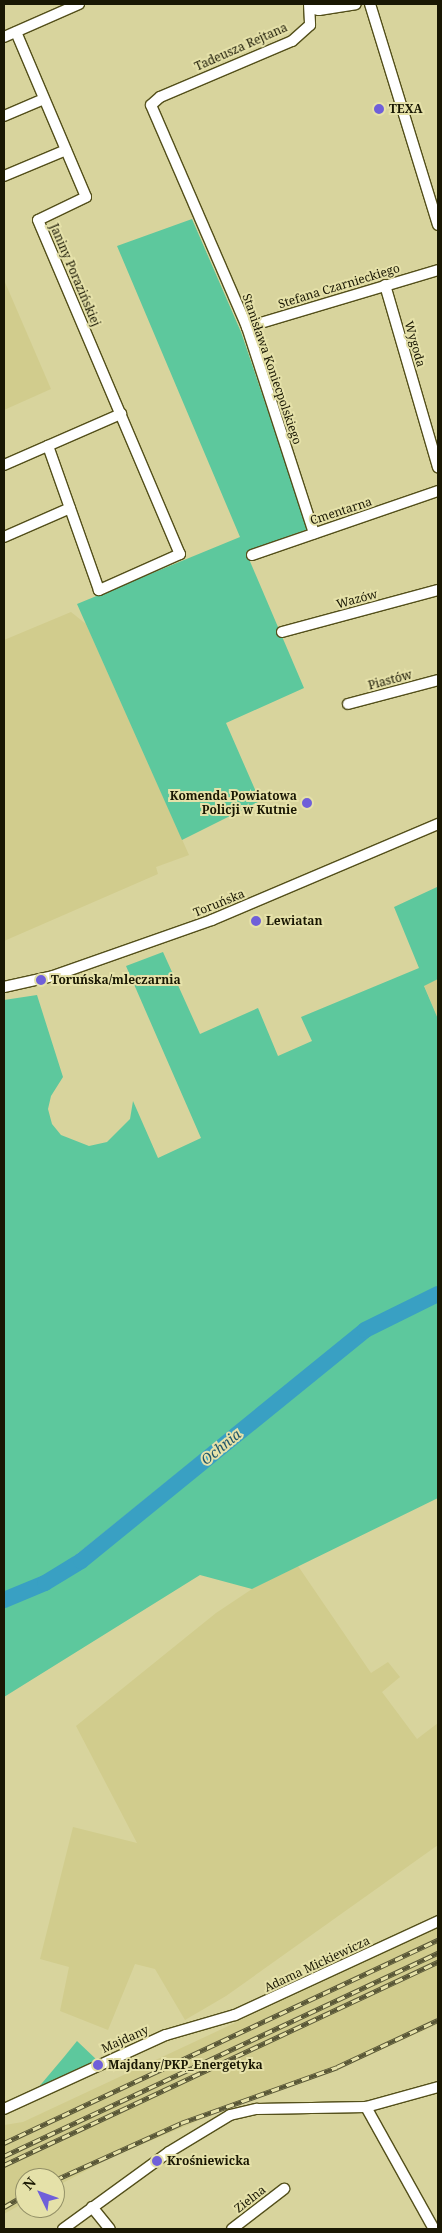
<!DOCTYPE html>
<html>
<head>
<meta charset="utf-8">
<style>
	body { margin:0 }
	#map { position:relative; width:442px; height:2233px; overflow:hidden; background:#d8d49d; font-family:"Noto Serif",serif }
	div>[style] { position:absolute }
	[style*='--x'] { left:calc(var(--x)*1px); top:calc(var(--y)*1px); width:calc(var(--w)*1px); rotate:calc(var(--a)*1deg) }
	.built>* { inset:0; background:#d1cc8d }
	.green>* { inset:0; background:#5dc89d }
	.river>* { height:16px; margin:-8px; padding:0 8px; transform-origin:8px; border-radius:8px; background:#39a0c3 }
	.roads { filter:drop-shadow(1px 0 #534f1a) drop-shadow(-1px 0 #534f1a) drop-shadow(0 1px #534f1a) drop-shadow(0 -1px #534f1a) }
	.minor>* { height:10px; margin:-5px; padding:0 5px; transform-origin:5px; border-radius:5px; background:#fff }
	.rail>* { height:4.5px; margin-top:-2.25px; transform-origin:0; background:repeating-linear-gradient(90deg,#e5e1a9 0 8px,#595737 0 16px); box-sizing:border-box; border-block:1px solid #595737 }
	.dots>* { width:14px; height:14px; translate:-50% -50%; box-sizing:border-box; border:2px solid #e5e1a9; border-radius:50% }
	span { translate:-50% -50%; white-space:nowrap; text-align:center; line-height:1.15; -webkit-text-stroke:4px #e5e1a9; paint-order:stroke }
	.street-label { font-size:12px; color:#191703 }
	.poi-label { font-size:12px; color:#191703; font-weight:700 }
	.left { translate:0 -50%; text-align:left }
	.right { translate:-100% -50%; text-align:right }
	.water-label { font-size:14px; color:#21576b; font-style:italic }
	.frame { position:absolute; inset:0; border:5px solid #191703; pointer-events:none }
	.north { position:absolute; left:15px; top:2168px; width:50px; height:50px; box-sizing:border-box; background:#e5e1a9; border:1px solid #939067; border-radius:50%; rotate:312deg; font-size:14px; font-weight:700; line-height:20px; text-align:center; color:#191703 }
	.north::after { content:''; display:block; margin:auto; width:18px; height:22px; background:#6f5fd9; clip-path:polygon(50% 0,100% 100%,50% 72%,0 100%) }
</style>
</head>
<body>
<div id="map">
	<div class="built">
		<i style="clip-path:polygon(4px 280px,51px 389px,4px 410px)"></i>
		<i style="clip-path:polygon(71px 612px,86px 624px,189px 855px,156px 867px,158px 874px,4px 941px,4px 640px)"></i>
		<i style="clip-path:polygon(438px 979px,438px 1019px,424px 985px)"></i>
		<i style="clip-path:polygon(298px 1566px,371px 1673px,388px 1662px,400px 1677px,382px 1692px,417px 1739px,438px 1723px,438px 1845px,226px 1996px,185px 2020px,155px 1969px,135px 1964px,108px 2030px,60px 2011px,69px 1967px,40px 1959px,73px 1827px,137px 1843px,76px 1726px,216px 1613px,252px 1589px)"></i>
		<i style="clip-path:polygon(438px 1928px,438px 2024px,331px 2072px,228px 2108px,112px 2157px,55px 2187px,55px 2178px,25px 2178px,25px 2202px,4px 2214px,4px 2125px,23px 2122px)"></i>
	</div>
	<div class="green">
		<i style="clip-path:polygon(192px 219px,241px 332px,308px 529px,246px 552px,304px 688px,226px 723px,260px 801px,182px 840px,77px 604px,240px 537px,117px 246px)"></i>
		<i style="clip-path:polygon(437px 887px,438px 979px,424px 986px,438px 1019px,438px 1289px,353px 1331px,81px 1551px,48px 1576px,4px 1594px,4px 1000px,37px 995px,63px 1077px,51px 1096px,48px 1109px,52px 1124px,61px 1135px,89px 1146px,107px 1142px,130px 1119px,133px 1101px,158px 1158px,201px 1138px,126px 966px,163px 952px,200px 1034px,258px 1008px,278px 1056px,312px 1041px,301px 1017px,419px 968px,394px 907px)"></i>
		<i style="clip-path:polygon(438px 1300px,438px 1498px,252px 1589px,200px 1575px,4px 1697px,4px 1604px,16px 1602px,55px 1583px,88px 1562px,288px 1396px,366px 1336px)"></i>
		<i style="clip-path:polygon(77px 2041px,98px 2061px,37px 2089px,64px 2057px)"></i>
	</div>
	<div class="river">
		<i style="--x:4;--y:1600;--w:44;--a:-22.5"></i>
		<i style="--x:45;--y:1583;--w:42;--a:-31.4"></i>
		<i style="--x:81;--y:1561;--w:366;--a:-39.1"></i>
		<i style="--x:365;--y:1330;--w:81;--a:-26.3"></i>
	</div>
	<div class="roads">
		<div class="minor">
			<i style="--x:309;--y:4;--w:21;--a:87"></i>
			<i style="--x:310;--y:25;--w:24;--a:138"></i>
			<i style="--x:292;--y:41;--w:143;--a:157"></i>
			<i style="--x:160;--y:97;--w:12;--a:138"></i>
			<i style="--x:151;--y:105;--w:242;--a:66.6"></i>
			<i style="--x:247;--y:327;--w:217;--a:72"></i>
			<i style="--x:370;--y:4;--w:231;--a:72.9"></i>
			<i style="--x:310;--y:8;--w:9;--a:13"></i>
			<i style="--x:319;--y:10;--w:37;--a:-9"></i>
			<i style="--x:16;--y:32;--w:179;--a:67"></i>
			<i style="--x:86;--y:197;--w:53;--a:154.4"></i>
			<i style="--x:38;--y:220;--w:363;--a:67"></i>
			<i style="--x:180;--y:554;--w:89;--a:156"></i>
			<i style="--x:99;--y:590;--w:153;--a:-109.5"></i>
			<i style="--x:4;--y:37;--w:82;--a:-23.7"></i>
			<i style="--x:4;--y:116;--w:43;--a:-23"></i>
			<i style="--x:4;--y:176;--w:67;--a:-22.8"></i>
			<i style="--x:385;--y:285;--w:190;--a:73.8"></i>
			<i style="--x:247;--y:327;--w:199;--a:-16.6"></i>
			<i style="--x:4;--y:465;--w:128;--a:-23.6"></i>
			<i style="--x:4;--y:537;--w:72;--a:-23.7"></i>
			<i style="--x:252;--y:555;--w:197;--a:-19"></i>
			<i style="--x:282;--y:632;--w:162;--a:-15.1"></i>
			<i style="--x:348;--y:704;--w:93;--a:-14.9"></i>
			<i style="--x:4;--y:987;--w:50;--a:-12.7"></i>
			<i style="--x:53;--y:976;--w:169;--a:-19.4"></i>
			<i style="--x:212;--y:920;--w:246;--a:-23"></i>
			<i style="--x:366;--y:2107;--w:140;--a:60.9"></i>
			<i style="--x:4;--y:2109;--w:178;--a:-24.6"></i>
			<i style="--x:166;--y:2035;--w:72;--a:-16.2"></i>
			<i style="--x:235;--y:2015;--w:224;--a:-24.8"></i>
			<i style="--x:92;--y:2207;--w:28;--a:51"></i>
			<i style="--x:63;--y:2229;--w:131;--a:-36"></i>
			<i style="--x:169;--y:2152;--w:71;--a:-31.2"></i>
			<i style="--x:230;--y:2115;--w:28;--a:-13"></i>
			<i style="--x:257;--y:2109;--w:109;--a:-1.1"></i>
			<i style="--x:366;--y:2107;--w:75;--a:-15.5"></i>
			<i style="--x:232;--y:2229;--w:66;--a:-37.6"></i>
		</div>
	</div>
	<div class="rail">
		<i style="--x:4;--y:2143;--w:479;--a:-25.1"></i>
		<i style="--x:4;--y:2156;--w:479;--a:-25.1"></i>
		<i style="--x:4;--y:2165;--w:479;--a:-25.1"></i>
		<i style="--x:55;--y:2180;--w:138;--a:-24.3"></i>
		<i style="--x:181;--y:2123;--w:166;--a:-19.7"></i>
		<i style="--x:337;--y:2067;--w:111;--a:-25"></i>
		<i style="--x:4;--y:2207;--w:24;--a:-30"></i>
	</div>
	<div class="dots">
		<i style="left:379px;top:109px;background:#6f5fd9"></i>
		<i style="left:307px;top:803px;background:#6f5fd9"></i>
		<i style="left:256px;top:921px;background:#6f5fd9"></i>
		<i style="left:41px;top:980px;background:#6f5fd9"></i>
		<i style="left:98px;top:2065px;background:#6f5fd9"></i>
		<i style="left:157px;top:2161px;background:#6f5fd9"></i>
	</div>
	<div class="street-label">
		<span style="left:241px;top:47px;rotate:-24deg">Tadeusza Rejtana</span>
		<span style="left:75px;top:275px;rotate:67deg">Janiny Porazińskiej</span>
		<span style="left:339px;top:286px;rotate:-17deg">Stefana Czarnieckiego</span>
		<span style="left:415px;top:344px;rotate:74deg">Wygoda</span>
		<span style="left:272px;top:369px;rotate:71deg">Stanisława Koniecpolskiego</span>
		<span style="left:341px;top:511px;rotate:-18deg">Cmentarna</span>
		<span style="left:357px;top:599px;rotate:-15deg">Wazów</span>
		<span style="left:390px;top:680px;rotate:-15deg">Piastów</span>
		<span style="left:219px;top:903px;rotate:-22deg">Toruńska</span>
		<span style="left:317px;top:1964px;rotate:-25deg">Adama Mickiewicza</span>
		<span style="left:125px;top:2039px;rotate:-24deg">Majdany</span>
		<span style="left:250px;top:2199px;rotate:-38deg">Zielna</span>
	</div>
	<div class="poi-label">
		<span class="left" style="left:389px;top:109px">TEXA</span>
		<span class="right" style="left:297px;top:803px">Komenda Powiatowa<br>Policji w Kutnie</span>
		<span class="left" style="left:266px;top:921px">Lewiatan</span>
		<span class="left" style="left:51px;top:980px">Toruńska/mleczarnia</span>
		<span class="left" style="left:108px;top:2065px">Majdany/PKP_Energetyka</span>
		<span class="left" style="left:167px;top:2161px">Krośniewicka</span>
	</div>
	<div class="water-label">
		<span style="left:221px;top:1447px;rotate:-39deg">Ochnia</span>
	</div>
	<div class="frame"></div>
	<div class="north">N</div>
</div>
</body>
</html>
